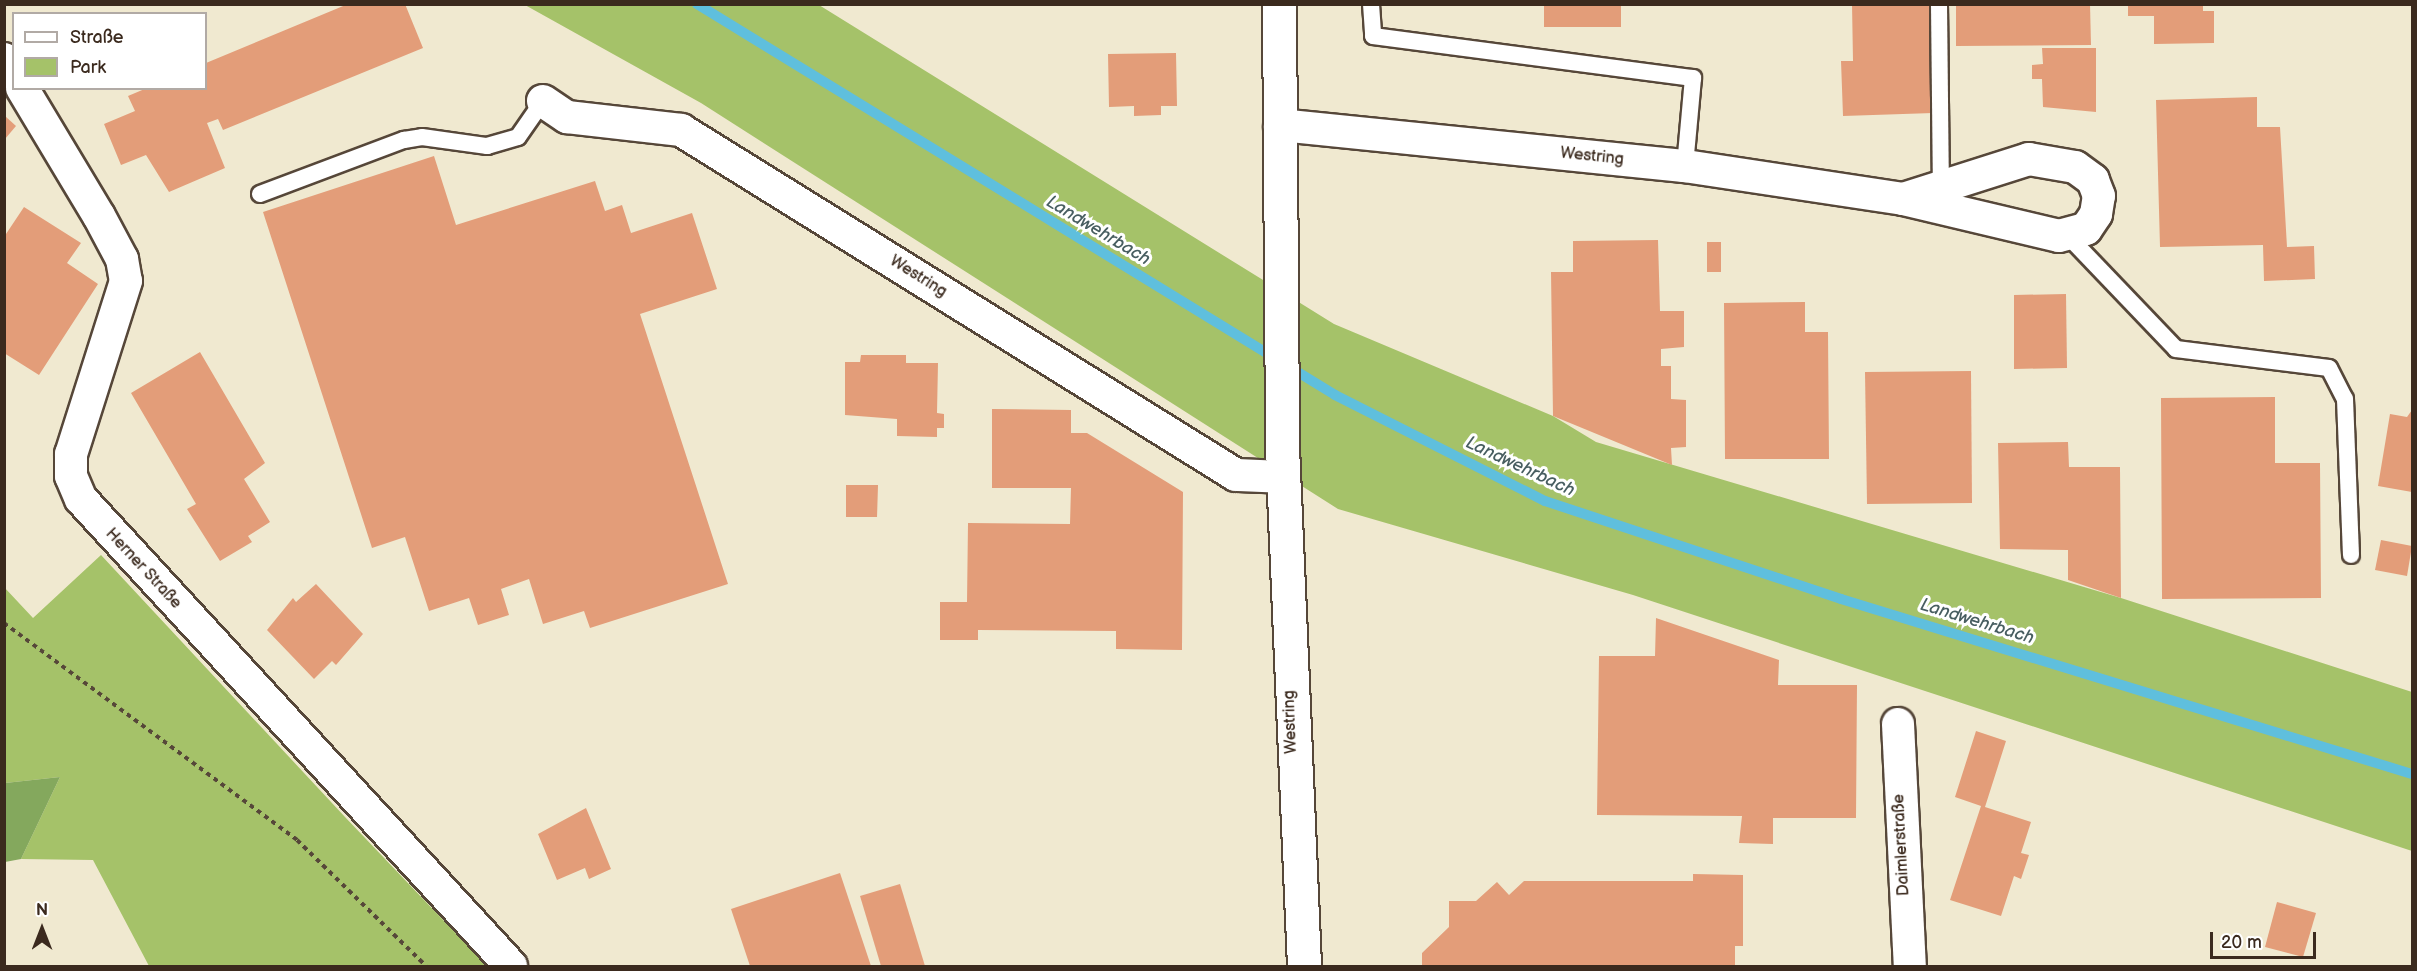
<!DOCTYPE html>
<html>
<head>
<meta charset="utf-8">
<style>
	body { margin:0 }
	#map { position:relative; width:2417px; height:971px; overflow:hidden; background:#f0e9d0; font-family:"Balsamiq Sans",sans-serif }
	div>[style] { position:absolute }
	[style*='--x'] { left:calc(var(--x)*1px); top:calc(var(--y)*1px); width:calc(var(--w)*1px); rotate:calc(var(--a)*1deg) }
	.green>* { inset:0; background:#a5c269 }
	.forest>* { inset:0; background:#84a85d }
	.stream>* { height:10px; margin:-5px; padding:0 5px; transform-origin:5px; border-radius:5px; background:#5fbfdd }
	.building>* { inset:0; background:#e39d79 }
	.path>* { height:4px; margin-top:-2px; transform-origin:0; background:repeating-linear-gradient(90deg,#564739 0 4.5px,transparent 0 9px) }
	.roads { filter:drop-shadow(2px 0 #564739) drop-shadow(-2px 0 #564739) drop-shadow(0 2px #564739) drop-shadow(0 -2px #564739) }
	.lane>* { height:16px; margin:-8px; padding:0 8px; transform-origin:8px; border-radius:8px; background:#fff }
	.street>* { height:32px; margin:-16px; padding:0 16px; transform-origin:16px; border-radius:16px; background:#fff }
	.secondary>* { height:33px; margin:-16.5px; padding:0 16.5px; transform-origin:16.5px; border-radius:16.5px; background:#fff }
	span { translate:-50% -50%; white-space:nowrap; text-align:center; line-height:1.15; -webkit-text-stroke:6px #fff; paint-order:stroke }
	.street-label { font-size:16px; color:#3b2a1e }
	.water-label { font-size:18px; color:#485e61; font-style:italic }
	.frame { position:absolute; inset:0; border:6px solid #3b2a1e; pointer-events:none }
	.legend { position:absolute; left:12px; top:12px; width:195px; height:78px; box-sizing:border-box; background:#fff; border:2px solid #b1aaa5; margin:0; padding:8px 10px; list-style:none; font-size:18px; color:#3b2a1e }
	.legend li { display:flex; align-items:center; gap:12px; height:30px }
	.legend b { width:30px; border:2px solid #b1aaa5 }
	.north { position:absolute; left:12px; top:899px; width:60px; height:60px; -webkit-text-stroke:4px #fff; paint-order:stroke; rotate:0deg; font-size:16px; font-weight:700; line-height:24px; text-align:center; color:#3b2a1e }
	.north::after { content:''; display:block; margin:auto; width:21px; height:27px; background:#3b2a1e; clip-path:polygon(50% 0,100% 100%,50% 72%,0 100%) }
	.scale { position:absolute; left:2210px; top:932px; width:106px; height:27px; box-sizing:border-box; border:3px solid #3b2a1e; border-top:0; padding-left:8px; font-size:18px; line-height:21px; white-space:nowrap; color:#3b2a1e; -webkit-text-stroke:4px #fff; paint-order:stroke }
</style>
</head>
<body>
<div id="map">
	<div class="green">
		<i style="clip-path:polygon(525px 5px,819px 5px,1334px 324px,1553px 416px,1596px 442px,2121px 598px,2412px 692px,2412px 851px,1633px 595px,1338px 509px,701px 103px)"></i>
		<i style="clip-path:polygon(101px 555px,345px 817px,487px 966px,149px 966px,93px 860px,21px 859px,60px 777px,5px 783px,4px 587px,33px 618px)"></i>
	</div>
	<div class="forest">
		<i style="clip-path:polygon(60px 777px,21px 859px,5px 862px,5px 783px)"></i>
	</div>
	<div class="stream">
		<i style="--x:697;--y:4;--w:748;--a:31.5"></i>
		<i style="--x:1335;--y:395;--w:235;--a:26.8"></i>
		<i style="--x:1545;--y:501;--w:312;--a:18.3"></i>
		<i style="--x:1841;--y:599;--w:597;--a:17.04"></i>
	</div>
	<div class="building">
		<i style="clip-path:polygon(348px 4px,405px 4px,423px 48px,223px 130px,218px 119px,207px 123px,225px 168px,169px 192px,146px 155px,121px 165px,104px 124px,135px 111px,128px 96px,147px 88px,206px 88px,206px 63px)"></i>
		<i style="clip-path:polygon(1852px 4px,1929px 4px,1933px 113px,1843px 116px,1841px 61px,1853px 61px)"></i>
		<i style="clip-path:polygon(1956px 4px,2090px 4px,2091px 45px,1956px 46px)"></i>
		<i style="clip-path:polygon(2128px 4px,2203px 4px,2203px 11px,2214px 11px,2214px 43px,2154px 44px,2154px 16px,2128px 16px)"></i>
		<i style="clip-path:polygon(1544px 5px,1621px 5px,1621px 27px,1544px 27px)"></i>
		<i style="clip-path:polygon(2042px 48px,2096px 48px,2096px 112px,2043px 107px,2042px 79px,2032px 79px,2032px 65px,2043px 64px)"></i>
		<i style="clip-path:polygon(1176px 53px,1177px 106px,1161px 106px,1161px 115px,1134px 116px,1134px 106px,1109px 107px,1108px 54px)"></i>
		<i style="clip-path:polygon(2257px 97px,2257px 127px,2280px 127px,2287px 247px,2314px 246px,2315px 279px,2264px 281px,2263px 245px,2160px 247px,2156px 100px)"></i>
		<i style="clip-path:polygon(5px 116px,16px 126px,5px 139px)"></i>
		<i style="clip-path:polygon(434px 156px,456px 225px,595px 181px,605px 211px,622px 205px,631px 233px,692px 213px,717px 289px,640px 314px,728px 584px,590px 628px,584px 611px,543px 624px,529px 579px,501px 589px,509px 615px,478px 625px,469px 598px,429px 611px,405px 537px,372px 548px,263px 212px)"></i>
		<i style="clip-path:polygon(24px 207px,81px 243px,67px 263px,98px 284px,39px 375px,4px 353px,4px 237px)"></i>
		<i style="clip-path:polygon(1658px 240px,1660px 311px,1684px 311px,1684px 347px,1661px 349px,1661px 366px,1671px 366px,1671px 399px,1686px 400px,1686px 447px,1671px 448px,1672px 465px,1553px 416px,1551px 272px,1573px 272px,1573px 241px)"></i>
		<i style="clip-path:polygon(1707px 242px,1721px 242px,1721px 272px,1707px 272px)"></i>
		<i style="clip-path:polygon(2066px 294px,2067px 368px,2014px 369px,2014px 295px)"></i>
		<i style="clip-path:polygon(1805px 302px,1805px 332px,1828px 332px,1829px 459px,1725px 459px,1724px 303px)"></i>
		<i style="clip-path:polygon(200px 352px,265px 463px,244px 479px,270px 522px,248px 536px,252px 542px,220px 561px,187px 509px,196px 504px,131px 393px)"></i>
		<i style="clip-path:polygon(861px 355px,906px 355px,906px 363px,938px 363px,937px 413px,944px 414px,944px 428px,937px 428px,937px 437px,897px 436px,897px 419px,845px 415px,845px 362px,860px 362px)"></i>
		<i style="clip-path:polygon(1971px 371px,1972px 503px,1867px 504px,1865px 372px)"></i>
		<i style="clip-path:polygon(2275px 397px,2275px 463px,2320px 463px,2321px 598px,2162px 599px,2161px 398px)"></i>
		<i style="clip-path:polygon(992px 409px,1071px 410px,1071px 433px,1087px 433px,1183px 492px,1182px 650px,1116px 649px,1116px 631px,978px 630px,978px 640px,940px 640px,940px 602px,967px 602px,968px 523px,1070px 524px,1071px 488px,992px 488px)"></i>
		<i style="clip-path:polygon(2412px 410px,2412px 492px,2378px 486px,2390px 414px,2407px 417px)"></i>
		<i style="clip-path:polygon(2068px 442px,2069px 467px,2120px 467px,2121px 598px,2068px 580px,2068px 550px,2000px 549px,1998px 443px)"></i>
		<i style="clip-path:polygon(846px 485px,878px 485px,877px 517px,846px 517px)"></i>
		<i style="clip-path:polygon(2381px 540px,2412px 546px,2407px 576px,2375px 570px)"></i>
		<i style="clip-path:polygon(316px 584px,363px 634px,336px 665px,332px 661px,314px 679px,267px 630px,293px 598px,296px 602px)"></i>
		<i style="clip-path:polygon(1656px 618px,1779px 660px,1778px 685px,1857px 685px,1856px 818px,1773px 818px,1773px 844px,1739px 843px,1742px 816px,1597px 815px,1599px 656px,1655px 656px)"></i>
		<i style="clip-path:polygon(1976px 731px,2006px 741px,1985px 807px,2031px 822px,2021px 853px,2029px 855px,2021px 879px,2014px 876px,2001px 916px,1950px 900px,1981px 806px,1955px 797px)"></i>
		<i style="clip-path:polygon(586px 808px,611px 869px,589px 879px,585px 868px,557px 880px,538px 834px)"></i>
		<i style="clip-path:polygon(840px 873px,871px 966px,750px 966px,731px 909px)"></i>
		<i style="clip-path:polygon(1693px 874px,1743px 875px,1743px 946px,1735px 946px,1735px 966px,1422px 966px,1422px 953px,1449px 927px,1449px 901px,1476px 901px,1497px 882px,1509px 895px,1524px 881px,1693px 881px)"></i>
		<i style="clip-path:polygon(900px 884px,925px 966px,881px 966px,860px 896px)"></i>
		<i style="clip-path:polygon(2277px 902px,2316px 913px,2303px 957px,2265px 947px)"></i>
	</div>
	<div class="path">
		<i style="--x:4;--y:623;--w:365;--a:36.5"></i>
		<i style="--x:297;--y:840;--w:180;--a:44.3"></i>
	</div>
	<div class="roads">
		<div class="lane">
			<i style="--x:1371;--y:4;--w:32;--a:86"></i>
			<i style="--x:1373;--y:36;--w:323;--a:7.5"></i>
			<i style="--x:1693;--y:78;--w:88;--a:95.2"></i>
			<i style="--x:1939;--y:4;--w:183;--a:89.4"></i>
			<i style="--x:260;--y:194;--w:154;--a:-20.6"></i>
			<i style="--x:404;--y:140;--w:18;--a:-9"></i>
			<i style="--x:422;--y:137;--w:66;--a:7.9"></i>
			<i style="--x:487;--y:146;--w:32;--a:-16"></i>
			<i style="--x:518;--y:137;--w:44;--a:-55.2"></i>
			<i style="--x:2068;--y:236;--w:156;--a:46.3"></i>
			<i style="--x:2176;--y:349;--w:154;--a:7.1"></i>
			<i style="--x:2329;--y:368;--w:35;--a:63"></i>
			<i style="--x:2345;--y:399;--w:156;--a:87.8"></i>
		</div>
		<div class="street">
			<i style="--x:4;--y:59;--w:18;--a:56"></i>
			<i style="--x:22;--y:88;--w:149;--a:59"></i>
			<i style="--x:99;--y:216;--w:49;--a:61.9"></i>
			<i style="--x:122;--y:259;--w:22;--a:80"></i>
			<i style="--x:126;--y:281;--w:182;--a:107.6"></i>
			<i style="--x:71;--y:454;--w:22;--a:90"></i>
			<i style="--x:71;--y:476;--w:25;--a:67"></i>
			<i style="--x:81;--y:499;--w:635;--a:47.36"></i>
			<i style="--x:543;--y:101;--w:29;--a:34"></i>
			<i style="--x:567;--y:117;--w:115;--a:6.5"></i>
			<i style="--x:681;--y:130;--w:653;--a:31.87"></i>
			<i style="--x:1236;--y:475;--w:47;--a:2.4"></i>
			<i style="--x:1280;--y:125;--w:407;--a:5.8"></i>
			<i style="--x:1685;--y:166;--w:220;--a:8.6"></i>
			<i style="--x:1903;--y:199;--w:160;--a:13.3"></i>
			<i style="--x:2059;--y:236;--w:28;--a:-15"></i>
			<i style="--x:2086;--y:229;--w:18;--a:-56"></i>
			<i style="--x:2096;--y:214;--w:18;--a:-81"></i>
			<i style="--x:2099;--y:196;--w:17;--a:-111"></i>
			<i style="--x:2093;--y:180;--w:22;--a:-144"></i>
			<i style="--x:2075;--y:167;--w:47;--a:-170.1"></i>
			<i style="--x:2029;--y:159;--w:132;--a:162.4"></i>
			<i style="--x:1898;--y:724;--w:242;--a:87.2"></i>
		</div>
		<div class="secondary">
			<i style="--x:1279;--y:4;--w:443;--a:89.6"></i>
			<i style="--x:1282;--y:447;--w:519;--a:87.57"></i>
		</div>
	</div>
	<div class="street-label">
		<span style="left:1592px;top:157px;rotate:6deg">Westring</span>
		<span style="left:918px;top:277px;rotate:32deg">Westring</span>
		<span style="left:143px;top:569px;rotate:47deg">Herner Straße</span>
		<span style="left:1291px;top:722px;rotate:-92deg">Westring</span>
		<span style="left:1902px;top:845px;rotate:-93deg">Daimlerstraße</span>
	</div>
	<div class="water-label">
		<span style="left:1098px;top:231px;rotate:31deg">Landwehrbach</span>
		<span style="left:1520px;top:467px;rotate:25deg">Landwehrbach</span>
		<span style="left:1977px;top:622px;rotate:17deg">Landwehrbach</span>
	</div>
	<div class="frame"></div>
	<ul class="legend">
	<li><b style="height:8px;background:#fff"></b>Straße</li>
	<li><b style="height:16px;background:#a5c269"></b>Park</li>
	</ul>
	<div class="north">N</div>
	<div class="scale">20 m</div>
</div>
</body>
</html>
